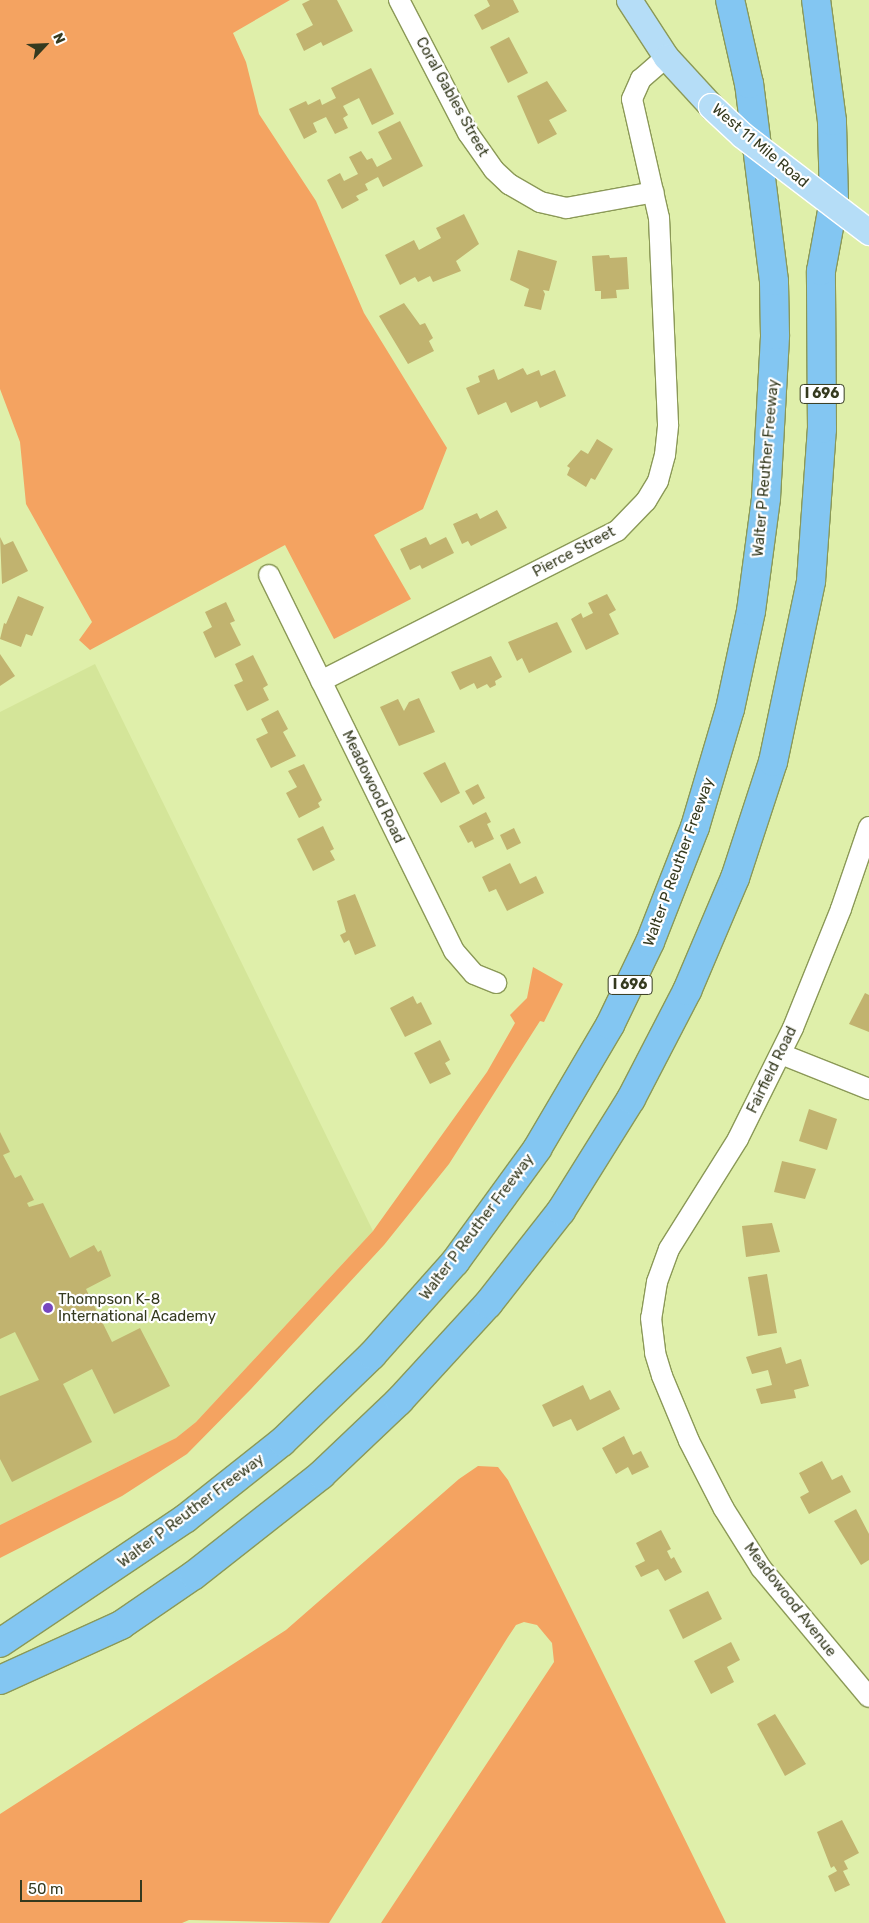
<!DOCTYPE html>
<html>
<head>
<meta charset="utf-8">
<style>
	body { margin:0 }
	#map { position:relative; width:869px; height:1923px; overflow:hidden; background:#dfefaa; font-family:Rubik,sans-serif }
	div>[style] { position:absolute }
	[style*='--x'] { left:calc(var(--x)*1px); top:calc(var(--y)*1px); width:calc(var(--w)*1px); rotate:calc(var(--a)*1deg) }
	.built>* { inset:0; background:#d4e599 }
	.green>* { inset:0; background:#f4a361 }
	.building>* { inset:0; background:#c1b36f }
	.roads { filter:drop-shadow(1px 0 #8b9957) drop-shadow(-1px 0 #8b9957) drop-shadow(0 1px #8b9957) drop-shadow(0 -1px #8b9957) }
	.minor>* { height:20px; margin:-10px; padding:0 10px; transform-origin:10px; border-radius:10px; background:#fff }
	.major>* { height:25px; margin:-12.5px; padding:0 12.5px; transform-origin:12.5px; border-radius:12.5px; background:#b5ddf7 }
	.highway>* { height:28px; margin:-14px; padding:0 14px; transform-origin:14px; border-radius:14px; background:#83c6f2 }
	.bridges { filter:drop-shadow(1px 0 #fff) drop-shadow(-1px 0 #fff) drop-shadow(0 1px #fff) drop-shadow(0 -1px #fff) }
	.major-bridge>* { height:25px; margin:-12.5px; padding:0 12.5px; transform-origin:12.5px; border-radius:12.5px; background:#b5ddf7 }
	.dots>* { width:14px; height:14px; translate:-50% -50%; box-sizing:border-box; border:2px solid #fff; border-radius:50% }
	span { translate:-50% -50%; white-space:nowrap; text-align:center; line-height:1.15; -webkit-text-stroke:4.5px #fff; paint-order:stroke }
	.shield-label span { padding:1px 4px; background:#fff; border:1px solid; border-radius:4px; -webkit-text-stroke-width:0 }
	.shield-label { font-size:14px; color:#353a1f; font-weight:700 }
	.street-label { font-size:15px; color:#353a1f }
	.poi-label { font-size:15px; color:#353a1f }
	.left { translate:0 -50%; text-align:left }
	.north { position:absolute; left:20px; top:20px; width:50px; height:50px; -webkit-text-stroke:4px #fff; paint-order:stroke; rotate:65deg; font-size:14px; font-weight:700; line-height:20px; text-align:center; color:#353a1f }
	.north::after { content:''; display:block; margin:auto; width:18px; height:22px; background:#353a1f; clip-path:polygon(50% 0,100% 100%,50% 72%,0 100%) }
	.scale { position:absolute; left:20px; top:1880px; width:122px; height:22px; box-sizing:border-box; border:2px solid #353a1f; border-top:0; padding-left:6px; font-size:15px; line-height:18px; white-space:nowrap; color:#353a1f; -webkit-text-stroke:4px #fff; paint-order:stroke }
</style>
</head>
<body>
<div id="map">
	<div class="built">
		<i style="clip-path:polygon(95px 664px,373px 1231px,196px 1422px,176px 1438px,0 1525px,0 712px)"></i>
	</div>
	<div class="green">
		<i style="clip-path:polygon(0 0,290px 0,233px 33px,246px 62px,259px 114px,316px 201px,364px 313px,447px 448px,423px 509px,374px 535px,411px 599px,334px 639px,285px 545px,90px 650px,79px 640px,92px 622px,26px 504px,20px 442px,0 389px)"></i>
		<i style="clip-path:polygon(533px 967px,563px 984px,544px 1022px,540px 1021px,449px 1164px,384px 1245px,251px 1389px,187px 1454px,122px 1496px,0 1558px,0 1525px,176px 1438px,196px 1422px,373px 1231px,487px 1072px,515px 1023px,510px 1015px,527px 998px)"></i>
		<i style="clip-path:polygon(478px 1466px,498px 1467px,508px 1480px,726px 1923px,381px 1923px,554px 1662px,552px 1643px,537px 1625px,524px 1622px,516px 1625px,508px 1637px,329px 1923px,189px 1920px,182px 1923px,0 1923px,0 1814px,286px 1630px,459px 1479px)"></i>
	</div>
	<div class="building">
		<i style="clip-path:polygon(310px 0,337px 0,353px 31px,323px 46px,321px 42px,304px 51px,296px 34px,313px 25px,302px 4px)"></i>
		<i style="clip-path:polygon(487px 0,513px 0,519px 12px,482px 30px,474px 15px,490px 6px)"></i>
		<i style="clip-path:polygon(509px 37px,528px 73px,508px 83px,490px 47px)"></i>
		<i style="clip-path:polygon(371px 68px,394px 114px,372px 125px,359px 98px,343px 106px,348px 115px,343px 118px,348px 128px,335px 134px,326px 117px,313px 123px,317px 132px,304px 139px,289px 109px,306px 101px,308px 105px,320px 99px,322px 105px,336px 98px,331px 88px)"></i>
		<i style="clip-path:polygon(547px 81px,567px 111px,549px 120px,557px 134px,538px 144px,517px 96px)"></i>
		<i style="clip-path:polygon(400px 121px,423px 166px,383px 187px,378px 177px,365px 184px,368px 190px,356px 196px,359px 200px,342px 209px,327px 180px,340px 173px,344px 181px,358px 174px,349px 157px,361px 151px,367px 160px,372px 158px,377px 167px,392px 159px,378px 132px)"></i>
		<i style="clip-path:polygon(464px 214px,479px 244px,456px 261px,461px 271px,433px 282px,430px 276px,418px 282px,415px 277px,400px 285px,385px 255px,414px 240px,419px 250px,441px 238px,436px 228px)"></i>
		<i style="clip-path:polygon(518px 250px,557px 261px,549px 291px,543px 290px,545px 294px,541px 310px,524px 306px,529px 289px,510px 280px)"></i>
		<i style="clip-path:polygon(609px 255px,610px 258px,627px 257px,629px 289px,616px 290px,617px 298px,601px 299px,601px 291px,595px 291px,592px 256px)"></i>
		<i style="clip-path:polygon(404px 303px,420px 325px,425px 323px,433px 338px,429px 341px,434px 351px,408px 364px,379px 316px)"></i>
		<i style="clip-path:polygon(523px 368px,527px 375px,539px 370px,541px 376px,555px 370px,566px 396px,540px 408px,537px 401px,511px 413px,506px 402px,478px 415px,466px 388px,480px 382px,478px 376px,494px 369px,498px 380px)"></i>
		<i style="clip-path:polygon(597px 439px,613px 449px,595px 480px,591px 478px,586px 487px,567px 475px,570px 468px,567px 466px,581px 450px,588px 454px)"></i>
		<i style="clip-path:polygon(497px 510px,507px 528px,471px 546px,468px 541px,462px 544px,453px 524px,477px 513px,480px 519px)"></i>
		<i style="clip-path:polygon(0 537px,4px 545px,13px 541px,28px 571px,2px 584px)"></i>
		<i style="clip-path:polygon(426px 537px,430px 545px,446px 537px,454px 553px,422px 569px,420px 565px,410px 570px,400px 549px)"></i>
		<i style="clip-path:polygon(607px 594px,616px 610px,609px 614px,619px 634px,586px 650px,571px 619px,581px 613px,583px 618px,593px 613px,588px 603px)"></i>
		<i style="clip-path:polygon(18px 596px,44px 607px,32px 636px,26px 634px,21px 647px,0 639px,4px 623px,6px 624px)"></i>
		<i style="clip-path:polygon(226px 602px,235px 621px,230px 623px,241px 645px,215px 658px,203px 632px,212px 627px,205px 612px)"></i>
		<i style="clip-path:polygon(557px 622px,572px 652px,529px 673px,522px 658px,517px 661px,508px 642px)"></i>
		<i style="clip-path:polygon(0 654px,15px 676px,0 686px)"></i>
		<i style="clip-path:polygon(253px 655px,268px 685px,263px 688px,269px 700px,247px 711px,234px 685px,243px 681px,235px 664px)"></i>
		<i style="clip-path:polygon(491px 656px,502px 677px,495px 681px,496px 685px,490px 688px,487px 684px,477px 689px,474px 683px,460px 690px,451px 672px)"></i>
		<i style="clip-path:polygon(419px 698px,435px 732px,399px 746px,380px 707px,398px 699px,404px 711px,409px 702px)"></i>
		<i style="clip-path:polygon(278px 710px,288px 729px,283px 732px,296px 756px,271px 768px,256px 739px,268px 733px,261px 719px)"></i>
		<i style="clip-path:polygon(445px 762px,460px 793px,441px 803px,423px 773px)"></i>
		<i style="clip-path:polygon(304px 764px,322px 800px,318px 803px,320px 807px,299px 818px,286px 793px,297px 787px,288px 771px)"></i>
		<i style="clip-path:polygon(478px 784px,485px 798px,473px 805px,465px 791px)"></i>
		<i style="clip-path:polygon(486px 812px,491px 822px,487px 824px,494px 839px,475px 848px,472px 841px,468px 843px,459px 826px)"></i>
		<i style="clip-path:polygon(323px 826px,334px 849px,330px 851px,335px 860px,313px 871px,297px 839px)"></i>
		<i style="clip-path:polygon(514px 828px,521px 843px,507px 850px,500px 835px)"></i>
		<i style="clip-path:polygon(510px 863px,520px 884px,536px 876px,544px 893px,507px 911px,496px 889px,489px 892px,482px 877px)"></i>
		<i style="clip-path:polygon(355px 894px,376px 946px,355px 955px,349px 940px,344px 943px,340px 935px,346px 932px,337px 901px)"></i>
		<i style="clip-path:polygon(865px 993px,869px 995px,869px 1032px,849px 1024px)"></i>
		<i style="clip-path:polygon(413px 996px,417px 1004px,421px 1002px,432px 1024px,405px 1037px,390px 1008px)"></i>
		<i style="clip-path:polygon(440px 1040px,450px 1060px,445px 1063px,451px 1074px,430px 1084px,414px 1053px)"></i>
		<i style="clip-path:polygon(809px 1109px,837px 1119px,827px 1150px,799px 1141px)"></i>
		<i style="clip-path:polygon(0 1132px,10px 1152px,3px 1155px,15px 1178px,21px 1175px,34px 1200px,27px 1203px,29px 1207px,43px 1203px,70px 1258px,94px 1245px,98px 1252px,101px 1250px,111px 1276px,86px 1289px,112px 1342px,140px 1328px,170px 1386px,114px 1414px,92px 1369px,63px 1384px,92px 1442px,12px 1482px,0 1459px,0 1396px,39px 1380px,15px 1332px,0 1339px)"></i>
		<i style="clip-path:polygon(782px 1161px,816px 1169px,805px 1199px,774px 1192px)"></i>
		<i style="clip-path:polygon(772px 1223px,780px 1252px,746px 1257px,742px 1226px)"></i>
		<i style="clip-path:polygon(767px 1274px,777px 1333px,758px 1336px,748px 1277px)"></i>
		<i style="clip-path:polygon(781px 1347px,786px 1364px,801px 1359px,809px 1386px,794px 1390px,796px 1398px,761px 1404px,756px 1389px,772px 1385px,768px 1370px,752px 1374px,746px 1357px)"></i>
		<i style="clip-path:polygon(583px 1385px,590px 1400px,610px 1390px,620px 1409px,577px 1431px,571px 1419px,553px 1427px,542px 1405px)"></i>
		<i style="clip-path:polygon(624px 1436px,633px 1455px,641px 1451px,649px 1467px,632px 1475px,628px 1467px,616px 1474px,602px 1448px)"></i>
		<i style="clip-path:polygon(822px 1461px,832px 1480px,842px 1475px,851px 1492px,809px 1514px,800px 1497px,809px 1492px,799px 1473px)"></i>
		<i style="clip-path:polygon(856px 1509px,869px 1534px,869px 1560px,861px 1565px,834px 1521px)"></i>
		<i style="clip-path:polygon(661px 1530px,671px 1549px,667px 1551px,671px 1559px,674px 1557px,682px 1572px,665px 1581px,658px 1569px,641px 1577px,635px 1566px,645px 1561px,636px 1543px)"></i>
		<i style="clip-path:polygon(708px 1591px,722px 1619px,683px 1639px,669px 1610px)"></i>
		<i style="clip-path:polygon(731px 1642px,740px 1660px,727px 1667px,734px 1682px,711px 1694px,694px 1661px)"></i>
		<i style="clip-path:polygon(775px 1714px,806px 1764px,785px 1776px,757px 1724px)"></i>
		<i style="clip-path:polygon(842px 1820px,859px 1853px,844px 1861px,848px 1869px,843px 1871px,850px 1885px,835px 1892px,828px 1876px,837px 1871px,834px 1866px,831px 1868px,817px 1832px)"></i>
	</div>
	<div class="roads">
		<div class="minor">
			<i style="--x:399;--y:0;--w:150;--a:62.6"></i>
			<i style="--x:468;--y:133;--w:45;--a:54.9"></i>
			<i style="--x:494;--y:170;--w:21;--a:43"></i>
			<i style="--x:509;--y:184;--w:36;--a:30"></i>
			<i style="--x:540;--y:202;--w:27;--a:13"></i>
			<i style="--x:566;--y:208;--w:89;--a:-10.3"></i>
			<i style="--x:269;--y:575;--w:419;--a:63.8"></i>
			<i style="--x:454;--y:951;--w:30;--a:49"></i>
			<i style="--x:474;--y:974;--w:24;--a:22"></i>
			<i style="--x:321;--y:681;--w:332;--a:-26.9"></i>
			<i style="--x:617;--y:531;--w:42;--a:-46"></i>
			<i style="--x:646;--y:501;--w:23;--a:-59"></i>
			<i style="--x:658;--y:481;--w:27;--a:-75"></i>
			<i style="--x:665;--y:455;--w:31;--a:-84"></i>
			<i style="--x:668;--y:424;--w:206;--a:-92.5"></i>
			<i style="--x:659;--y:218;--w:122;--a:-102.8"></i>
			<i style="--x:632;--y:99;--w:22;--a:-66"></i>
			<i style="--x:641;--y:79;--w:33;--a:-41"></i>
			<i style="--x:869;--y:827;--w:87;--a:108.9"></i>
			<i style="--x:841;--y:909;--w:128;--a:112"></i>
			<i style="--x:793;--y:1028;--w:124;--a:116.4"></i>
			<i style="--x:738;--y:1139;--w:130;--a:122.1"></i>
			<i style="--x:669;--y:1249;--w:35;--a:110"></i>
			<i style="--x:657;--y:1282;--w:36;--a:99"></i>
			<i style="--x:651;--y:1318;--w:35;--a:83"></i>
			<i style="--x:655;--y:1353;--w:24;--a:73"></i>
			<i style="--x:662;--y:1376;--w:70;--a:67.4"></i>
			<i style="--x:689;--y:1441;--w:76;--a:62.8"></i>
			<i style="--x:724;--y:1509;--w:70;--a:57.9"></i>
			<i style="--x:761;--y:1568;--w:168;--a:50.1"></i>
			<i style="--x:781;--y:1054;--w:95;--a:21.7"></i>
		</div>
		<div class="major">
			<i style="--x:629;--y:0;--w:68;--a:57"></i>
			<i style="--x:666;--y:57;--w:67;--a:47.4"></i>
		</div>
		<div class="highway">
			<i style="--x:0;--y:1643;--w:224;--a:-33.9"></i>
			<i style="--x:186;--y:1518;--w:122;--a:-38.4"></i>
			<i style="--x:282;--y:1442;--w:125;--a:-44"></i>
			<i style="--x:372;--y:1355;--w:125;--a:-48.3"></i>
			<i style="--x:455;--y:1262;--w:140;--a:-54"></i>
			<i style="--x:537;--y:1149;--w:144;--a:-59.5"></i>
			<i style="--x:610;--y:1025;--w:92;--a:-64.3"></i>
			<i style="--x:650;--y:942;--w:123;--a:-68.6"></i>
			<i style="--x:695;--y:827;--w:123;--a:-73.5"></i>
			<i style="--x:730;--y:709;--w:100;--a:-77.9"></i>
			<i style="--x:751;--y:611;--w:114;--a:-82.4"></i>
			<i style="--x:766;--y:498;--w:163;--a:-86.8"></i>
			<i style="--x:775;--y:335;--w:54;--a:-91.1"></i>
			<i style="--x:774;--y:281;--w:199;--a:-97.2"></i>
			<i style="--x:749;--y:84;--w:86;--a:-102.7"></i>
			<i style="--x:0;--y:1680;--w:133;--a:-24.4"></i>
			<i style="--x:121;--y:1625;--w:88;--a:-34.4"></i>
			<i style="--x:194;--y:1575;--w:162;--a:-38.2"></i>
			<i style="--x:321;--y:1475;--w:108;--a:-43.5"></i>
			<i style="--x:399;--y:1401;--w:132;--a:-47.5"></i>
			<i style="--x:488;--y:1304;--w:118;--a:-51.9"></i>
			<i style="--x:561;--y:1211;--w:132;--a:-58"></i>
			<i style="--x:631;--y:1099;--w:122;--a:-62.6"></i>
			<i style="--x:687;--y:991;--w:123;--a:-67"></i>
			<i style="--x:735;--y:878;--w:122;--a:-71.9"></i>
			<i style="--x:773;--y:762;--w:185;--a:-78.1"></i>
			<i style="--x:811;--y:581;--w:152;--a:-85.9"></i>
			<i style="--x:822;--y:429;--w:158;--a:-90.4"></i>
			<i style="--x:821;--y:271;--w:72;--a:-79.6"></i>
			<i style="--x:834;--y:200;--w:79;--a:-91.5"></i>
			<i style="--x:832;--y:121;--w:122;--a:-97.5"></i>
		</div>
	</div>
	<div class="bridges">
		<div class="major-bridge">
			<i style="--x:711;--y:106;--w:42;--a:43.1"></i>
			<i style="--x:742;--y:135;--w:160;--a:37.4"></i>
		</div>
	</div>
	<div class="dots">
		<i style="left:48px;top:1308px;background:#7747be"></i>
	</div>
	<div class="shield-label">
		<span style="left:822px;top:394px">I 696</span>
		<span style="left:630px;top:985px">I 696</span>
	</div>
	<div class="street-label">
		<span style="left:452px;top:97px;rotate:61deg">Coral Gables Street</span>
		<span style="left:760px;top:146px;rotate:40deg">West 11 Mile Road</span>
		<span style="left:766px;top:468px;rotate:-85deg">Walter P Reuther Freeway</span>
		<span style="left:574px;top:552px;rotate:-28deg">Pierce Street</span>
		<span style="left:373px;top:787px;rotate:64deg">Meadowood Road</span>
		<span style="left:679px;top:862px;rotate:-70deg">Walter P Reuther Freeway</span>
		<span style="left:772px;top:1070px;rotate:-64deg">Fairfield Road</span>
		<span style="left:477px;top:1227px;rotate:-53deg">Walter P Reuther Freeway</span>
		<span style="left:191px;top:1511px;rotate:-37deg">Walter P Reuther Freeway</span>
		<span style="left:790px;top:1600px;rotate:52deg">Meadowood Avenue</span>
	</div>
	<div class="poi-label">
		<span class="left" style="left:58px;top:1308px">Thompson K-8<br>International Academy</span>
	</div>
	<div class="north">N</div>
	<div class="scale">50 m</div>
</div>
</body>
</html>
